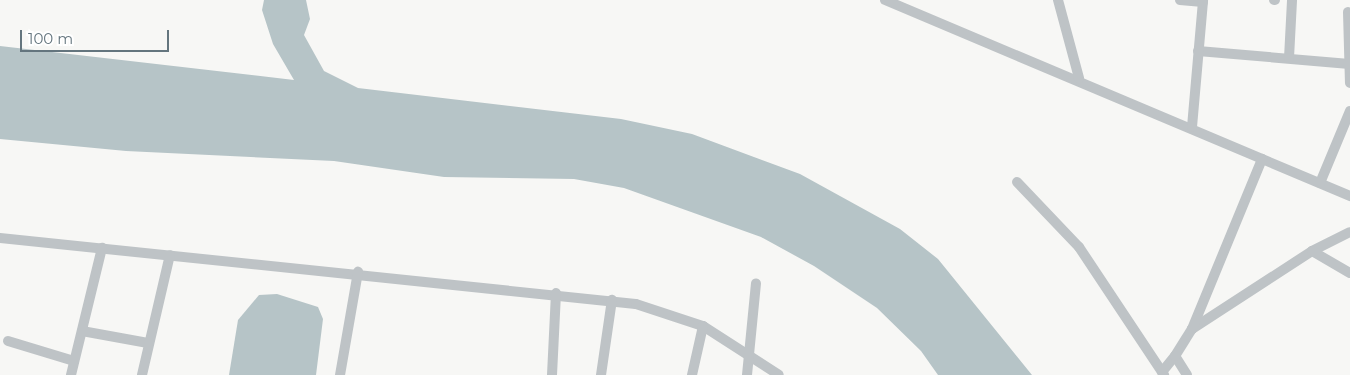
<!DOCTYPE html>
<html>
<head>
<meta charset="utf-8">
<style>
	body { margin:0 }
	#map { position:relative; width:1350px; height:375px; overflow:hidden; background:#f7f7f5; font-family:Montserrat,sans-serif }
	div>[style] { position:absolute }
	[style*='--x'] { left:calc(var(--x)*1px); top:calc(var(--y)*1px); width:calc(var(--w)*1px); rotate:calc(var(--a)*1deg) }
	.water>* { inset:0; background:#b6c4c7 }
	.street>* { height:10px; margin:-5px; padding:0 5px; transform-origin:5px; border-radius:5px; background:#bec3c6 }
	span { translate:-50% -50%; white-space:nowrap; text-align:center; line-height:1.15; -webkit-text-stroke:5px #fff; paint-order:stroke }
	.scale { position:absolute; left:20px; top:30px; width:149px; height:22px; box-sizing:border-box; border:2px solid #64757e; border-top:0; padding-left:6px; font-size:15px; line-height:18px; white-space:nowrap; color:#64757e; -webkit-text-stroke:4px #fff; paint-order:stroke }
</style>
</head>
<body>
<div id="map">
	<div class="water">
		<i style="clip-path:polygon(264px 0,306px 0,310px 19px,304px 35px,324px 71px,358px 88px,621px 119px,692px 134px,800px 174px,900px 229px,938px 259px,1032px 375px,938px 375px,921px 351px,877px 308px,814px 266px,761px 237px,624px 188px,574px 179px,444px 177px,334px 161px,126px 151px,0 139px,0 46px,294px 80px,273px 44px,262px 10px)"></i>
		<i style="clip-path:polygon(277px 294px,318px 307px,323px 319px,316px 375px,229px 375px,238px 320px,259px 295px)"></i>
	</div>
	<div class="street">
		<i style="--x:885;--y:0;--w:505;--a:22.86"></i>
		<i style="--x:1058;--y:0;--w:81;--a:74.9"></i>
		<i style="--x:1180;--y:0;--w:23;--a:5"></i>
		<i style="--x:1274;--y:0;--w:1;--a:0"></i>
		<i style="--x:1348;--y:12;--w:71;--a:88.4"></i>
		<i style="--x:1198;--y:51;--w:152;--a:4.9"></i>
		<i style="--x:1289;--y:58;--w:58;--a:-87"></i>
		<i style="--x:1192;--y:127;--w:127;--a:-85"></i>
		<i style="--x:1017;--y:182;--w:90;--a:46.4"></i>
		<i style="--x:1079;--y:247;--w:154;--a:56.4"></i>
		<i style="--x:1320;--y:183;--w:78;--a:-67.4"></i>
		<i style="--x:0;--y:238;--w:639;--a:5.92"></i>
		<i style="--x:636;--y:304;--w:71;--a:18.2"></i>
		<i style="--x:703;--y:326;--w:90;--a:32.8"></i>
		<i style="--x:1312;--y:251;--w:42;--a:-26.6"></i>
		<i style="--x:1192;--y:329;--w:143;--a:-33"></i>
		<i style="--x:1312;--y:251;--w:44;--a:30.1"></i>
		<i style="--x:82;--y:331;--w:67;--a:10.3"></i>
		<i style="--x:8;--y:341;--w:69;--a:16.9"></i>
		<i style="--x:1162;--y:372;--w:21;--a:-51"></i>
		<i style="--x:71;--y:375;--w:131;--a:-76.3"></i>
		<i style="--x:142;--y:375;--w:123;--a:-76.9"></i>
		<i style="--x:340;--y:375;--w:105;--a:-80.1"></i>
		<i style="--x:552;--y:375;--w:82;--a:-87.2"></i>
		<i style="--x:601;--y:375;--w:76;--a:-81.7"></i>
		<i style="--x:692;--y:375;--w:50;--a:-77.3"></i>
		<i style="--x:747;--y:375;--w:92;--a:-84.4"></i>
		<i style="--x:1187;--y:375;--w:22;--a:-122"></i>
		<i style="--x:1175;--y:356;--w:32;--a:-58"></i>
		<i style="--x:1192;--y:329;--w:184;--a:-67.6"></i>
	</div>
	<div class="scale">100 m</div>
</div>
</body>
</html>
